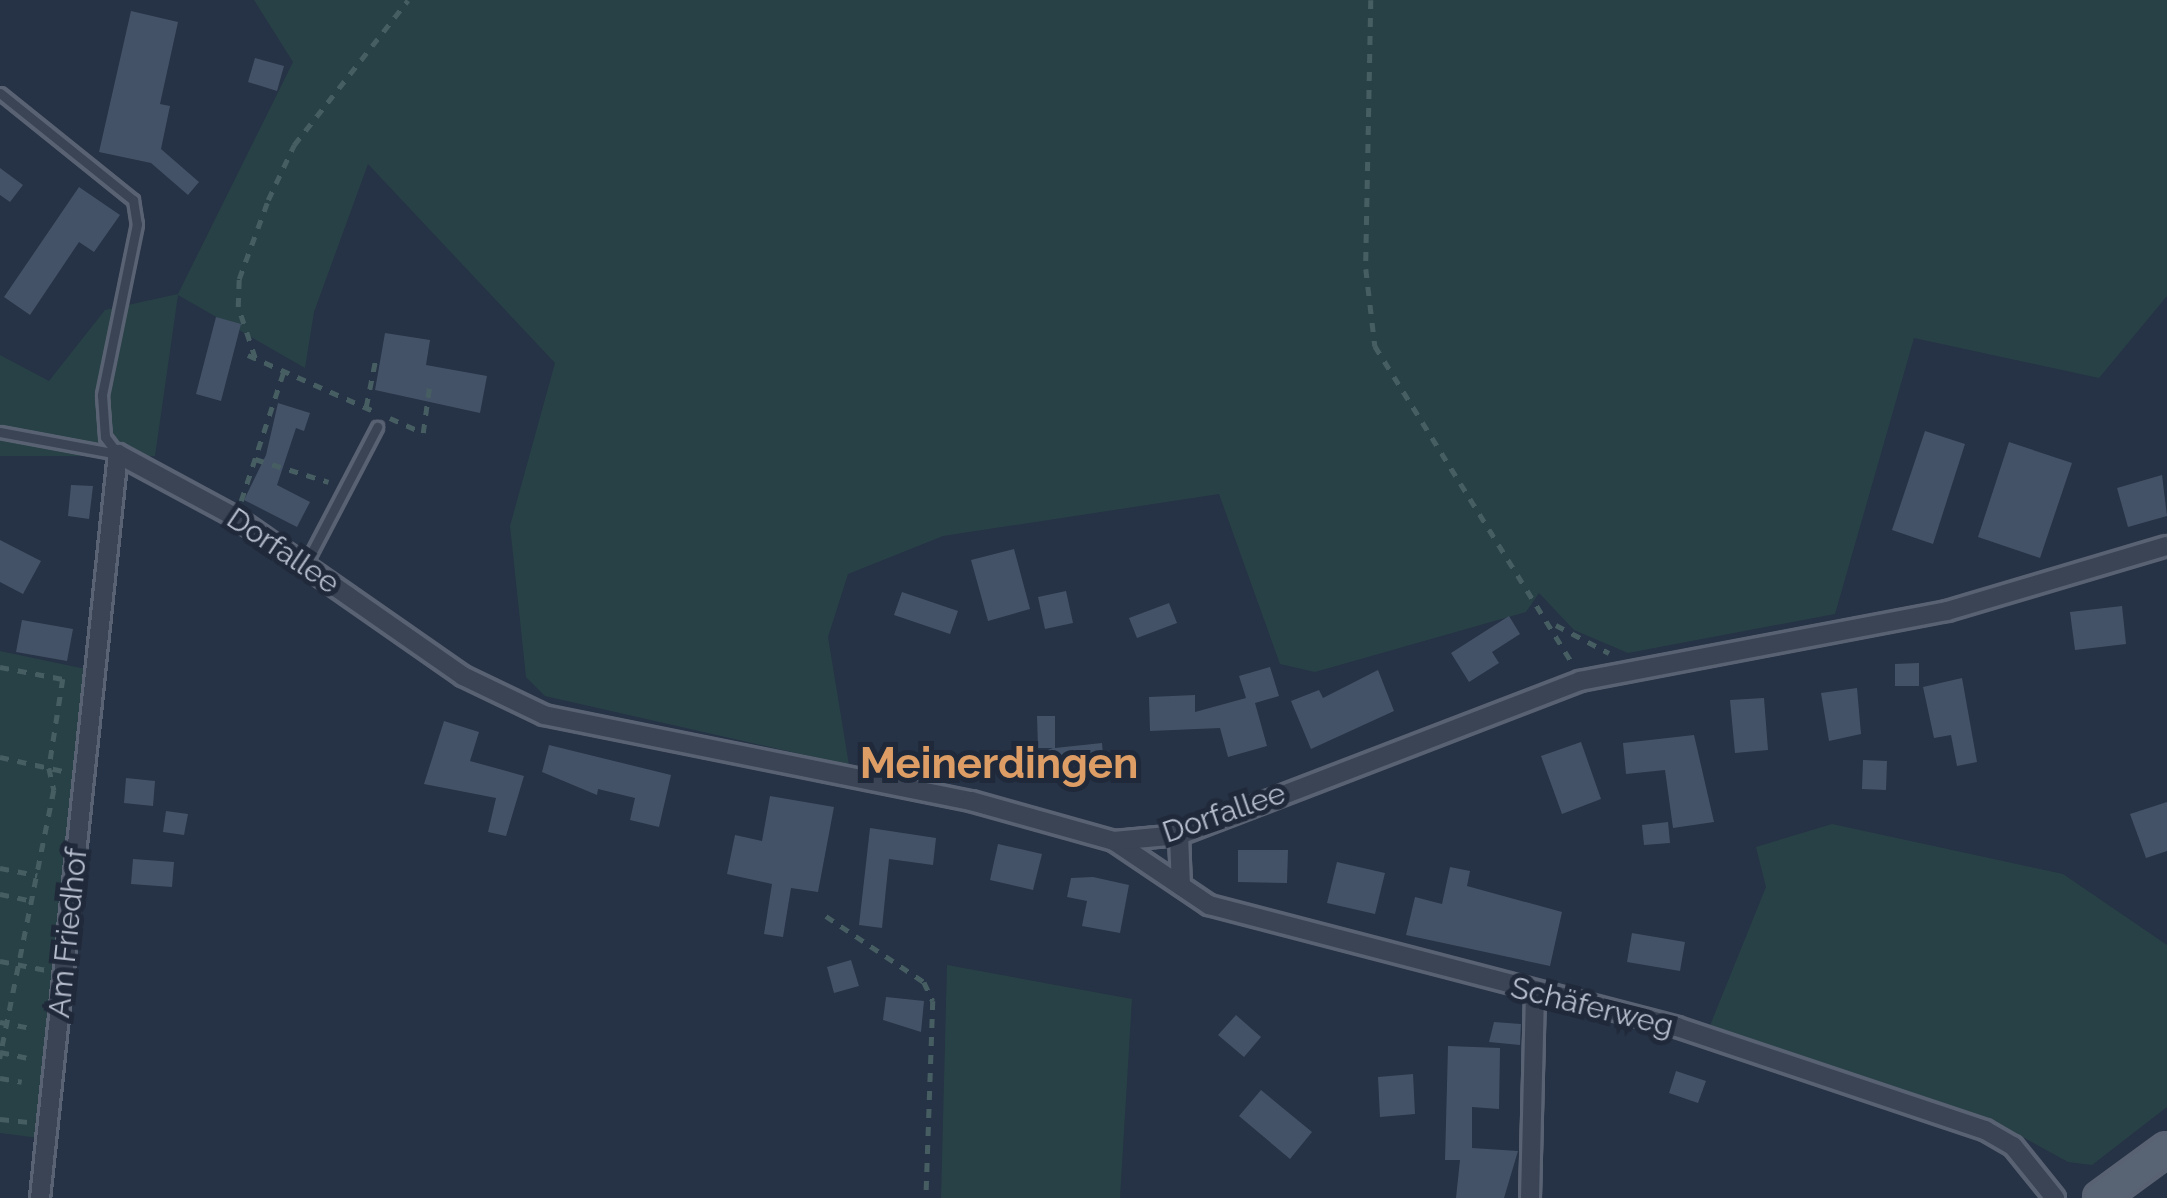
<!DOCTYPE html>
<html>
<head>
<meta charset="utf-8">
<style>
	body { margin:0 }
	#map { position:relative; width:2167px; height:1198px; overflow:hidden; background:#263245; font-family:Raleway,sans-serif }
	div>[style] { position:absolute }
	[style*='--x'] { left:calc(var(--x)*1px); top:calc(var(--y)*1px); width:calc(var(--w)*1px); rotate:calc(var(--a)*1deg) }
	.green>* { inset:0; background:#284146 }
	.building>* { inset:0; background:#445267 }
	.path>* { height:4.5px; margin-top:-2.25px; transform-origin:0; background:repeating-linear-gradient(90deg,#465e62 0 9px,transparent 0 18px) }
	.roads { filter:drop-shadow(3px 0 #596272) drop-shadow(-3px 0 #596272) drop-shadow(0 3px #596272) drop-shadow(0 -3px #596272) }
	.lane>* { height:9px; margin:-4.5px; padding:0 4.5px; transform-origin:4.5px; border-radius:4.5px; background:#3a4454 }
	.street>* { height:18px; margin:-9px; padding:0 9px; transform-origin:9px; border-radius:9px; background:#3a4454 }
	.primary>* { height:30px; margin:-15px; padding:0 15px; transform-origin:15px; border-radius:15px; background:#586374 }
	span { translate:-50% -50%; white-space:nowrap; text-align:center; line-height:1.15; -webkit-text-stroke:10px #1f293a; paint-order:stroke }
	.street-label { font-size:30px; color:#b8bfce }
	.district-label { font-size:42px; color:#dd9d64; font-weight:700 }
</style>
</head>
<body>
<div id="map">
	<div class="green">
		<i style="clip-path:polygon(254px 0,2167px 0,2167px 296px,2099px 378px,1914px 338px,1835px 614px,1628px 653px,1574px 630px,1539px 593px,1526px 612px,1315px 672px,1280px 664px,1219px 494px,943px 536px,848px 574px,828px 637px,849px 765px,545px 696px,526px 677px,510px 526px,555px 363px,368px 164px,314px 312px,305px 368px,178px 295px,155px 456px,0 456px,0 355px,49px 381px,105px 310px,178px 294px,293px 62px)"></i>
		<i style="clip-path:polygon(0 651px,100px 672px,47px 1139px,0 1133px)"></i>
		<i style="clip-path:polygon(1832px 824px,2063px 874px,2167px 945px,2167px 1107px,2092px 1165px,2068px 1162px,1988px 1118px,1826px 1082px,1709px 1028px,1766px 887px,1756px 847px)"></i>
		<i style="clip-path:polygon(947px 965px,1132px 999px,1120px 1198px,941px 1198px)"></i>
	</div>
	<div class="building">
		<i style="clip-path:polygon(131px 11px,178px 22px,160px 104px,170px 106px,161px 149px,199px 182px,188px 195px,151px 163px,99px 152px)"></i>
		<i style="clip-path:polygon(255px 58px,284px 66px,277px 91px,248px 82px)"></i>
		<i style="clip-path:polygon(0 168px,23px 185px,10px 202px,0 195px)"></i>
		<i style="clip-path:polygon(79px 187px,120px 215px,94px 252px,79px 242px,30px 315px,4px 297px)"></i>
		<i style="clip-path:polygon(216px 317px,241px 324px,221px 401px,196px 394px)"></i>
		<i style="clip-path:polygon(385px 333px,430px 340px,426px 365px,487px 376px,480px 413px,375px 390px)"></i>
		<i style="clip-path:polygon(278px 403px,310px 413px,304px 431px,296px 428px,277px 485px,310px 502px,297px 527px,244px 500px,266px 455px)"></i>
		<i style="clip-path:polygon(1925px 431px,1965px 444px,1933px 544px,1892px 530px)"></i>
		<i style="clip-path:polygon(2009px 442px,2072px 463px,2040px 558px,1978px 537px)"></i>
		<i style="clip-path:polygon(2162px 475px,2167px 516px,2128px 527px,2117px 488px)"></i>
		<i style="clip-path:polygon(71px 485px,93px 486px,89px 519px,68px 516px)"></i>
		<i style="clip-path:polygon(0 540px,41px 561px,23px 594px,0 582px)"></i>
		<i style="clip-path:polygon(1014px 549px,1030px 609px,988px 621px,971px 560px)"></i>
		<i style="clip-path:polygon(1066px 591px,1073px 623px,1045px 629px,1038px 597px)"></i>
		<i style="clip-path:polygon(902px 592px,958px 611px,950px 634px,894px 615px)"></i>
		<i style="clip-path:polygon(1169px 603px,1177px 623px,1137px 638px,1129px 618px)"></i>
		<i style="clip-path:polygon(2122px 606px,2126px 644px,2075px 650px,2070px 612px)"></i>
		<i style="clip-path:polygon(1509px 616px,1520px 634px,1492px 652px,1499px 663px,1469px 682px,1451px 653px)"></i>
		<i style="clip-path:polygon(22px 620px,73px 629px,67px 661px,16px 652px)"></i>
		<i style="clip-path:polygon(1919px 663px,1919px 686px,1895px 686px,1895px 664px)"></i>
		<i style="clip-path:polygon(1270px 667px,1279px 696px,1255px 703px,1267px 746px,1228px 757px,1220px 728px,1150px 731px,1149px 697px,1195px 695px,1195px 712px,1246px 698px,1239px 676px)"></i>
		<i style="clip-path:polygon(1378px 670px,1394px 711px,1311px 749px,1291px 701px,1319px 690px,1323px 698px)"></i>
		<i style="clip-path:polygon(1962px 678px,1977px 762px,1957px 766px,1951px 735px,1934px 738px,1923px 687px)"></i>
		<i style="clip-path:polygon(1857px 688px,1861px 734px,1829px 741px,1821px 693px)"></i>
		<i style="clip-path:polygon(1764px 698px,1768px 750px,1735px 753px,1730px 700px)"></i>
		<i style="clip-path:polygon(1037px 716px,1055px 716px,1055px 748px,1102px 743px,1104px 767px,1040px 753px,1053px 748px,1038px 748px)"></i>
		<i style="clip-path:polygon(444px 721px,479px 732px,470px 761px,524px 776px,506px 836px,488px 832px,496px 798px,424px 784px)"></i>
		<i style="clip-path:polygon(1694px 735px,1714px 822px,1673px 828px,1665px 770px,1626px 774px,1623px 743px)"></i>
		<i style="clip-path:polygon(1581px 742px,1601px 799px,1562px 814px,1541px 756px)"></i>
		<i style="clip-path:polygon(549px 745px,671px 775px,659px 827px,630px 820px,635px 798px,598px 789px,597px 795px,542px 772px)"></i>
		<i style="clip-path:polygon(1863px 760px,1887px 761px,1886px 790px,1862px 789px)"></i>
		<i style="clip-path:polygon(126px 778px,155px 781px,153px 806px,124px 803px)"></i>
		<i style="clip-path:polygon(770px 796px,834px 807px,818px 892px,791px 888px,783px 937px,764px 934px,772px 884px,727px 874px,735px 835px,762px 841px)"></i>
		<i style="clip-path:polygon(2167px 802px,2167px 851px,2146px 858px,2130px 814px)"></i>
		<i style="clip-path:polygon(166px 811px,188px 814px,184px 835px,163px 832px)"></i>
		<i style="clip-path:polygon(1668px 822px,1670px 843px,1644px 845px,1642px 825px)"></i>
		<i style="clip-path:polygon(870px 828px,936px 838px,933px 865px,889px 859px,882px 928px,859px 925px)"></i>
		<i style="clip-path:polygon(998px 844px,1042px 854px,1033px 890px,990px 880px)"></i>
		<i style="clip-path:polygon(1238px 850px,1288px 850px,1287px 883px,1238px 882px)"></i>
		<i style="clip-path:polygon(133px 859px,174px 862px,172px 887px,131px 884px)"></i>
		<i style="clip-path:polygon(1337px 862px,1385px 873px,1375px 914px,1327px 903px)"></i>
		<i style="clip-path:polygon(1450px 867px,1470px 871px,1467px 886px,1562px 912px,1550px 966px,1406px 935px,1415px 897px,1442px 904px)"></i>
		<i style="clip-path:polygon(1093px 877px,1129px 885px,1120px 933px,1082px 926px,1087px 901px,1067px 897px,1071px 878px)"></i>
		<i style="clip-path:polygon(1632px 933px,1685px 942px,1680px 971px,1627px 962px)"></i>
		<i style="clip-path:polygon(851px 960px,859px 986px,834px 993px,827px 967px)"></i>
		<i style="clip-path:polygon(886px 997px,924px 1001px,921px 1032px,883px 1020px)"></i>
		<i style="clip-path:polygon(1236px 1015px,1261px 1037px,1244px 1057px,1218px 1035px)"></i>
		<i style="clip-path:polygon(1494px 1022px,1521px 1024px,1520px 1045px,1489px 1042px)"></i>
		<i style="clip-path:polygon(1448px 1046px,1500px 1048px,1499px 1109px,1472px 1107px,1472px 1148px,1518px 1151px,1504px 1198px,1456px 1198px,1460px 1160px,1445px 1160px)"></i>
		<i style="clip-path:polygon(1676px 1071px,1706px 1081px,1698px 1103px,1669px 1093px)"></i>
		<i style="clip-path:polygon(1413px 1074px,1415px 1114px,1380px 1117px,1378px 1077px)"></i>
		<i style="clip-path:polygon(1261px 1090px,1312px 1132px,1290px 1159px,1239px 1116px)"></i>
	</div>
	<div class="path">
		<i style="--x:1371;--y:0;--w:269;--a:91.1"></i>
		<i style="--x:1366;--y:269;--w:78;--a:83.3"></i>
		<i style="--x:1375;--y:346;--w:372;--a:58.1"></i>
		<i style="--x:248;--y:355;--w:138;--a:24"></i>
		<i style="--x:255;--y:358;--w:54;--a:-108.4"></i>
		<i style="--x:238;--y:307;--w:28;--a:-88"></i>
		<i style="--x:239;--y:279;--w:84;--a:-69.8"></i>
		<i style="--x:268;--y:200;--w:61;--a:-64.7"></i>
		<i style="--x:294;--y:145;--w:184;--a:-51.8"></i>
		<i style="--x:366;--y:407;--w:46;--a:-78.7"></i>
		<i style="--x:390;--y:418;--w:36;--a:24"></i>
		<i style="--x:423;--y:433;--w:51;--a:-82.2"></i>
		<i style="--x:255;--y:459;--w:77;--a:17.3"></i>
		<i style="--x:241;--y:501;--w:138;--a:-71.8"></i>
		<i style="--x:1556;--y:625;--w:60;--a:27.8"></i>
		<i style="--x:0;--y:667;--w:64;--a:10.8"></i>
		<i style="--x:63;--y:679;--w:90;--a:98.9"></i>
		<i style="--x:49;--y:768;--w:23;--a:77"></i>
		<i style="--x:54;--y:790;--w:274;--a:101.4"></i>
		<i style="--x:0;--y:757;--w:69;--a:12.6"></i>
		<i style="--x:0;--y:868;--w:38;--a:11"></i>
		<i style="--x:0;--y:894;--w:33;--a:12"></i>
		<i style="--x:826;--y:916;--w:118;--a:34"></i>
		<i style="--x:924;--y:982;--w:21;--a:65"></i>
		<i style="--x:933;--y:1001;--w:197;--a:92"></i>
		<i style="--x:0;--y:961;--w:47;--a:11.1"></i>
		<i style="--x:0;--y:1022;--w:32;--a:11"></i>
		<i style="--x:0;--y:1052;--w:30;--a:12"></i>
		<i style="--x:0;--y:1078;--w:22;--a:10"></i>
		<i style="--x:0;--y:1119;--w:30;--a:6"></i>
	</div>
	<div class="roads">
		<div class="lane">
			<i style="--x:0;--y:93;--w:171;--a:38.8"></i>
			<i style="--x:133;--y:200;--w:24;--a:81"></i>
			<i style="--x:137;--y:224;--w:175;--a:101.6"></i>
			<i style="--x:102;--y:395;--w:42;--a:85.9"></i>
			<i style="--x:105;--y:437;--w:21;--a:53"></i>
			<i style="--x:0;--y:432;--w:120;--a:10.6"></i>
			<i style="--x:305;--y:565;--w:156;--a:-62.4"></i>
		</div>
		<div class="street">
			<i style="--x:1179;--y:835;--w:51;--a:87.8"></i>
			<i style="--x:1114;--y:841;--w:115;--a:34"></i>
			<i style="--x:1209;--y:905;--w:484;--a:14.6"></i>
			<i style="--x:1677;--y:1027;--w:325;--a:18.5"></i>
			<i style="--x:1985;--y:1130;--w:32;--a:30"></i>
			<i style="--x:2013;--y:1146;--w:67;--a:51.1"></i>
			<i style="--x:40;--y:1198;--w:748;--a:-84.02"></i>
			<i style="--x:118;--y:454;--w:133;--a:28.3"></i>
			<i style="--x:235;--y:517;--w:278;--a:34.9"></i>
			<i style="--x:463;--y:676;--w:90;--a:25.7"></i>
			<i style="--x:544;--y:715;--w:436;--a:11.4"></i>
			<i style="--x:971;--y:801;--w:148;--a:15.6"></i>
			<i style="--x:1114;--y:841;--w:65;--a:-5.3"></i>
			<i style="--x:1179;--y:835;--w:430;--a:-21"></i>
			<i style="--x:1580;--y:681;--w:374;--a:-10.8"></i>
			<i style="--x:1947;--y:611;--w:229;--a:-16.5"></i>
			<i style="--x:1530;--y:1198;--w:203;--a:-88.6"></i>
		</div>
		<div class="primary">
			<i style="--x:2100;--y:1198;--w:83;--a:-36.2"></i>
		</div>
	</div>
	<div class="street-label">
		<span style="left:283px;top:551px;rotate:34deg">Dorfallee</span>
		<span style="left:1224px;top:813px;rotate:-19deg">Dorfallee</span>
		<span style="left:68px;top:933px;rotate:-84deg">Am Friedhof</span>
		<span style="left:1592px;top:1007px;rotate:14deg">Schäferweg</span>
	</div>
	<div class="district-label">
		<span style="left:999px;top:764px">Meinerdingen</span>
	</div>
</div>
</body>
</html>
